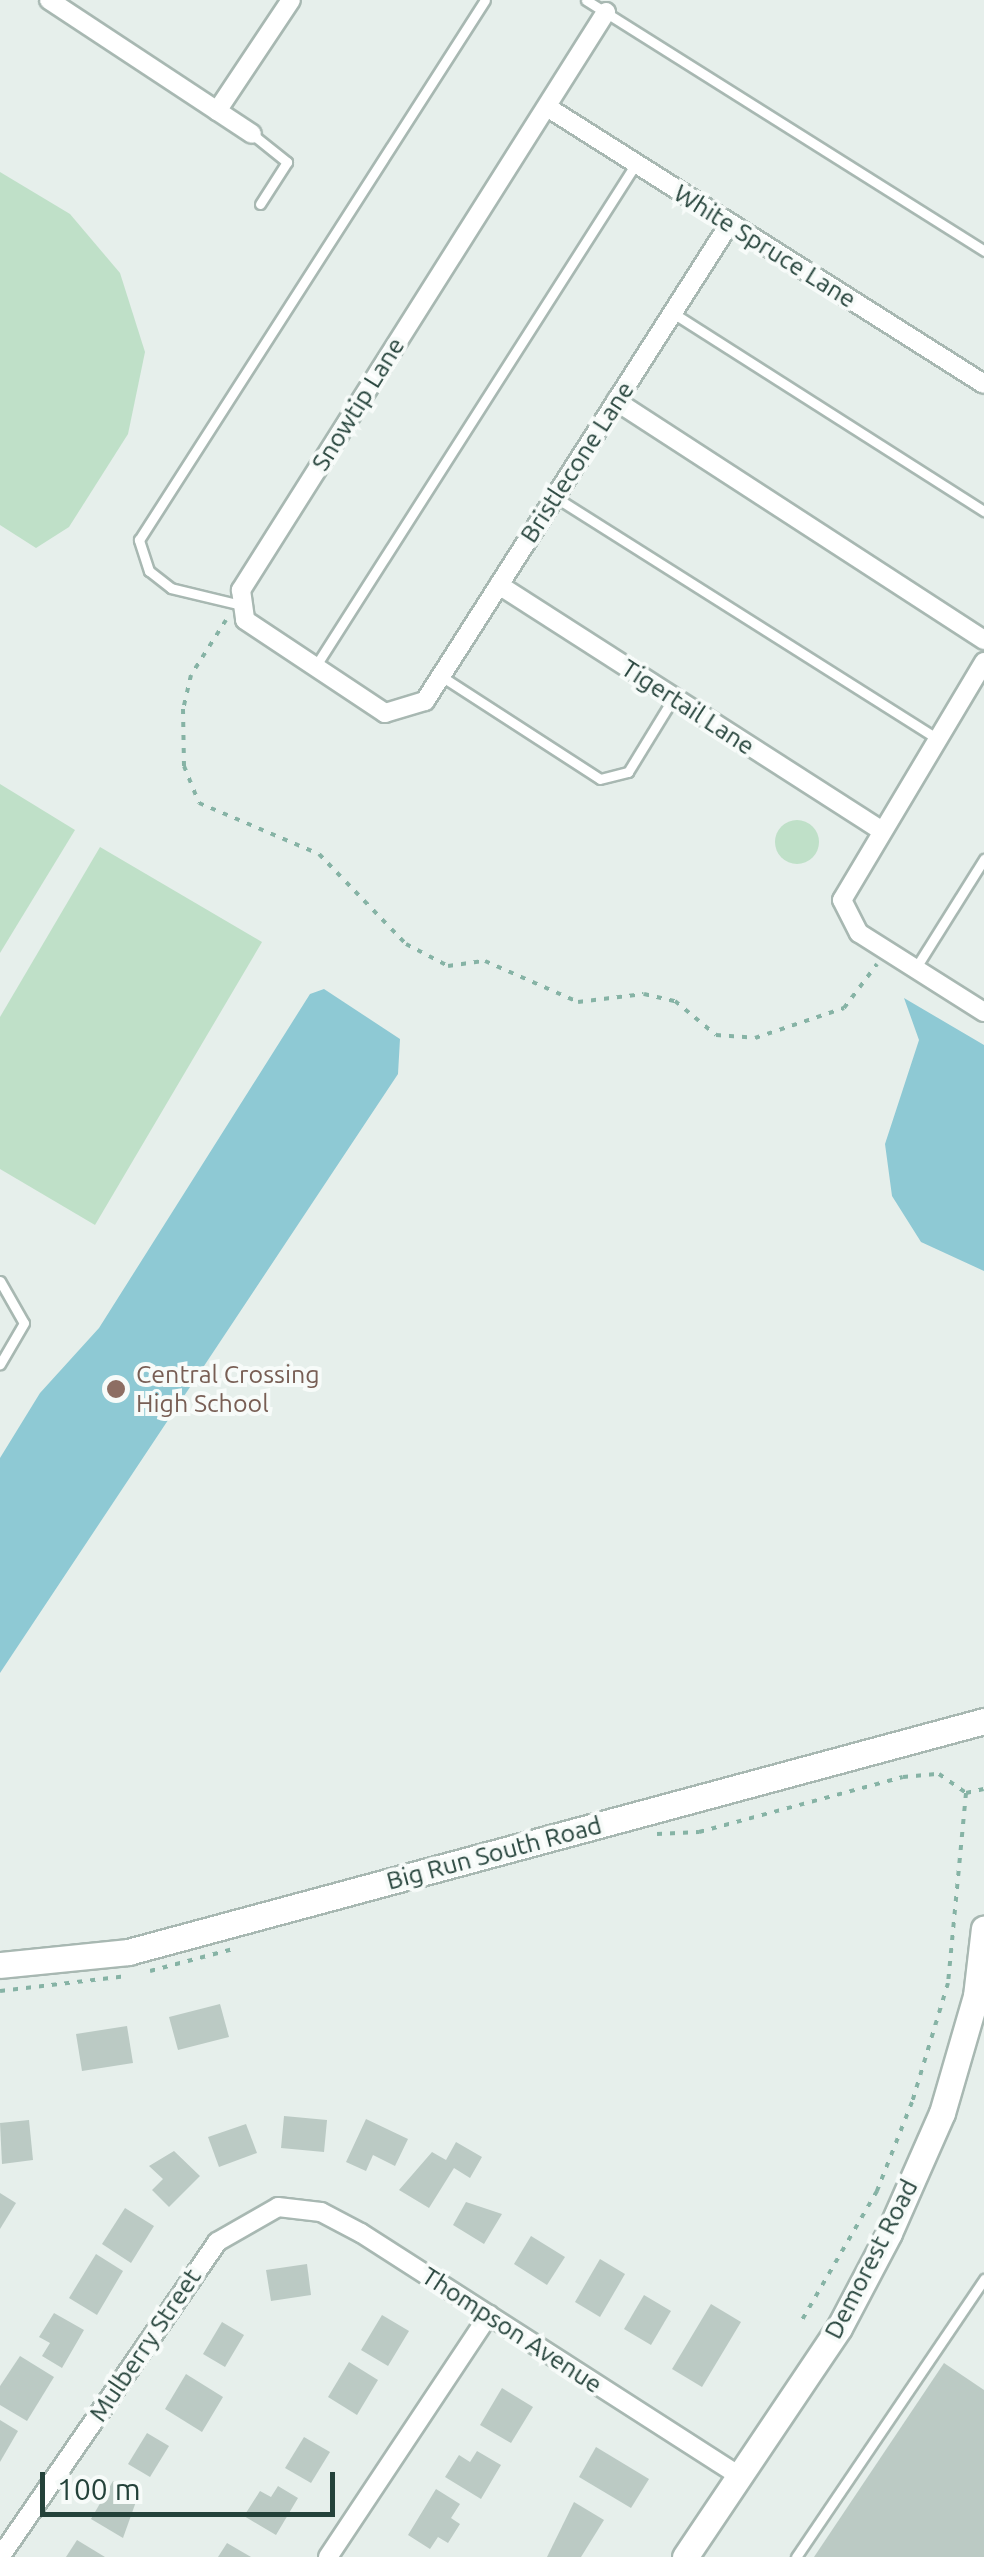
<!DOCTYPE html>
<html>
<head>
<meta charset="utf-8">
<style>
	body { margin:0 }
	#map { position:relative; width:984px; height:2557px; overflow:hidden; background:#e6efeb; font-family:Ubuntu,sans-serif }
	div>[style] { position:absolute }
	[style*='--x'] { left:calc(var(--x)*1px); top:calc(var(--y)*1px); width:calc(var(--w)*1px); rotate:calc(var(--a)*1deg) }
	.green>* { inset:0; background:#bfe0c8 }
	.round { border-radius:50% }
	.water>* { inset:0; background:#8ec9d4 }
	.building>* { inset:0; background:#bbcac4 }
	.path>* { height:4px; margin-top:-2px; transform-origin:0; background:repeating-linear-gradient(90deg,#86b3a5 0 5px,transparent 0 13px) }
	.roads { filter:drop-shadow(2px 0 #a8b8b2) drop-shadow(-2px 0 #a8b8b2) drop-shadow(0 2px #a8b8b2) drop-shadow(0 -2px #a8b8b2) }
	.lane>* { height:9px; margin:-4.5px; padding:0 4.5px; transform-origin:4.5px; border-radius:4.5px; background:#fff }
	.street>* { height:18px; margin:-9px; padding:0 9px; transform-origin:9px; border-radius:9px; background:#fff }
	.secondary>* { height:25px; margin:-12.5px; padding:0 12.5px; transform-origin:12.5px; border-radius:12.5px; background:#fff }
	.dots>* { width:28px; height:28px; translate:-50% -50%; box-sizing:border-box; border:5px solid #f7fbf9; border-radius:50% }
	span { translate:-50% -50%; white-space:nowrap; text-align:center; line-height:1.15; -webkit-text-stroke:8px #f7fbf9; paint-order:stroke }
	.street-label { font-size:25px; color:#24423a }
	.education-label { font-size:25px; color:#785e54 }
	.left { translate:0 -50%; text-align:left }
	.scale { position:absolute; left:40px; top:2472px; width:295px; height:45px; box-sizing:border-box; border:5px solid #24423a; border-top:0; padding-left:12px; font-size:30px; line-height:35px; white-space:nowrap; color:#24423a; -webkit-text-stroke:8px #f7fbf9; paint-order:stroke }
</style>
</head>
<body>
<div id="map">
	<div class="green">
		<i style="clip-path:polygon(0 172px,70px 214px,120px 273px,145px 352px,128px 434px,69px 527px,36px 548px,0 525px)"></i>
		<i style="clip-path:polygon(0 784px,75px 830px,0 953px)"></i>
		<i class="round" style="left:775px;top:820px;width:44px;height:44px"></i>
		<i style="clip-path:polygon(100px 847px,262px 942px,95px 1225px,0 1169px,0 1017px)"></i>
	</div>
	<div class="water">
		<i style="clip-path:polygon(324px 989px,400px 1039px,398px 1074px,0 1673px,0 1458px,40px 1393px,99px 1328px,310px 994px)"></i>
		<i style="clip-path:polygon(904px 998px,984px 1045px,984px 1271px,921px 1242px,892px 1196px,885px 1144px,919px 1040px)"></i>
	</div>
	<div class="building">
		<i style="clip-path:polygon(220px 2004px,229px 2037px,178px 2050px,169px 2017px)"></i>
		<i style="clip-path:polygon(127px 2026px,133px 2063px,82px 2071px,76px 2034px)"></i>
		<i style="clip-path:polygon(284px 2116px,327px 2120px,324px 2152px,281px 2148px)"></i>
		<i style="clip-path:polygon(366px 2119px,408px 2139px,395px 2166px,373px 2155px,366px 2171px,346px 2162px)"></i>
		<i style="clip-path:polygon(29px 2120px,33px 2160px,2px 2164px,0 2123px)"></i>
		<i style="clip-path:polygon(246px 2124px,257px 2153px,219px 2167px,208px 2137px)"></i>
		<i style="clip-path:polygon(456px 2142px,482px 2157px,470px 2178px,454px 2168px,429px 2208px,399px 2190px,432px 2152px,446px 2160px)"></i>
		<i style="clip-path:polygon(174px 2151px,200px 2176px,169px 2207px,152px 2190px,163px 2179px,149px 2166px)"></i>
		<i style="clip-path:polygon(0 2193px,16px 2203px,0 2229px)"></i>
		<i style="clip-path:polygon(466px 2202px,502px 2214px,484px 2244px,453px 2225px)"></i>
		<i style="clip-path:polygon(125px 2208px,154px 2226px,131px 2263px,102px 2244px)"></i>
		<i style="clip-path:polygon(531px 2236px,565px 2257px,547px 2285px,514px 2264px)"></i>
		<i style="clip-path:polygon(96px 2254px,123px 2271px,97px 2315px,69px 2298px)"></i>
		<i style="clip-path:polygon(600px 2259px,625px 2274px,600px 2317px,575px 2302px)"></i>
		<i style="clip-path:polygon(307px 2264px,311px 2295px,271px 2301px,266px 2270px)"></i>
		<i style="clip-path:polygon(644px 2295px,671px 2311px,651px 2345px,624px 2329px)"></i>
		<i style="clip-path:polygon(711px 2304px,741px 2322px,702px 2387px,672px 2369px)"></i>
		<i style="clip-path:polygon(54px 2313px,84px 2330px,62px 2368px,42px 2356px,50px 2343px,39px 2337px)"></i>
		<i style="clip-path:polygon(382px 2315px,409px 2331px,388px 2366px,361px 2350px)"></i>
		<i style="clip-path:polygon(222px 2322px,244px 2335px,225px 2367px,203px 2354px)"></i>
		<i style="clip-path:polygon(20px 2356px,54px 2377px,27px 2421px,0 2405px,0 2386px)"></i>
		<i style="clip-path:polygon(349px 2362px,378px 2380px,357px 2415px,328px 2397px)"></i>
		<i style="clip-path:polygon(944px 2363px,984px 2390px,984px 2557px,814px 2557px)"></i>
		<i style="clip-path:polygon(186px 2374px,223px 2397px,202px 2432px,165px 2409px)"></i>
		<i style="clip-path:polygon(502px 2388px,533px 2407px,511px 2443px,480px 2425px)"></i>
		<i style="clip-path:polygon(0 2420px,18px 2431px,0 2462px)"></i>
		<i style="clip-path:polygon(147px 2433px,169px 2446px,150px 2477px,128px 2464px)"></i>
		<i style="clip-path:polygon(304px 2437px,330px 2452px,311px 2483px,285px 2468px)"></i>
		<i style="clip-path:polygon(596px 2447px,649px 2479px,631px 2508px,579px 2477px)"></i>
		<i style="clip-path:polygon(477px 2451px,501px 2465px,481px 2499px,445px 2477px,459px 2455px,470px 2462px)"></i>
		<i style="clip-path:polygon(113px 2481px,138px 2496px,123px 2538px,91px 2519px)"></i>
		<i style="clip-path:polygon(278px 2486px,298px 2498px,276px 2535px,244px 2516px,260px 2491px,271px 2497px)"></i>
		<i style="clip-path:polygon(436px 2489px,460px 2504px,451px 2518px,460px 2524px,448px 2543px,438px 2537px,430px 2549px,408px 2535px)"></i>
		<i style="clip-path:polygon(574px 2502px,604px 2520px,581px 2557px,547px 2557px)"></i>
		<i style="clip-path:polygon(77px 2540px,105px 2557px,66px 2557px)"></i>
		<i style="clip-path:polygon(227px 2543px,251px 2557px,218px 2557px)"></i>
	</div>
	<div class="path">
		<i style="--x:226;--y:620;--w:65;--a:122.5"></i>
		<i style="--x:191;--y:675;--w:35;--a:103"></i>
		<i style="--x:183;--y:709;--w:57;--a:89"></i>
		<i style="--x:184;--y:766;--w:40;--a:68"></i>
		<i style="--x:199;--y:803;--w:130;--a:23"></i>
		<i style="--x:319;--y:854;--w:125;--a:46"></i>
		<i style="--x:406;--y:944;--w:47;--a:27.6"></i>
		<i style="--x:448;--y:966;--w:37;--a:-8"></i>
		<i style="--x:485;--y:961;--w:102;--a:23.8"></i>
		<i style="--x:578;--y:1002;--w:66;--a:-6.9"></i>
		<i style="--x:644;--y:994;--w:32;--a:13"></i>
		<i style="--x:675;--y:1001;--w:53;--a:39.7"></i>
		<i style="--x:716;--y:1035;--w:39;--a:4"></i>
		<i style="--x:755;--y:1038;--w:94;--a:-18.6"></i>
		<i style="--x:844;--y:1008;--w:55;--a:-53.1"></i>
		<i style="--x:966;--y:1793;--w:18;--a:-13"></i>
		<i style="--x:657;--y:1834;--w:42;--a:-2.7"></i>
		<i style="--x:699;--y:1832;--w:211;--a:-15.1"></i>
		<i style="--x:903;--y:1777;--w:36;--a:-5"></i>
		<i style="--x:939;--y:1774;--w:33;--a:35"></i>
		<i style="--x:966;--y:1793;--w:191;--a:95.4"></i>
		<i style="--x:948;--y:1983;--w:124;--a:106.8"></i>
		<i style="--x:912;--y:2102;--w:96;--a:111.5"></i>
		<i style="--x:877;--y:2191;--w:155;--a:120.2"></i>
		<i style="--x:150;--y:1971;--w:86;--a:-14.8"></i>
		<i style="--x:0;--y:1991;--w:128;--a:-6.7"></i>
	</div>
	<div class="roads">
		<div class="lane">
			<i style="--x:586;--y:0;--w:471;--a:32.2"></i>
			<i style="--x:252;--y:134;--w:45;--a:38.7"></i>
			<i style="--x:287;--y:162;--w:50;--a:122.7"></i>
			<i style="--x:673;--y:313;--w:369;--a:32.5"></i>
			<i style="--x:555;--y:497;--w:449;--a:32.3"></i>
			<i style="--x:237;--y:604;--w:68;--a:-166.4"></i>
			<i style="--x:171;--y:588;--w:28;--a:-142"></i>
			<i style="--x:149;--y:571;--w:33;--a:-108"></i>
			<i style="--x:139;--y:540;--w:641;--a:-57.35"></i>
			<i style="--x:315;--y:667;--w:595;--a:-57.48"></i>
			<i style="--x:441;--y:676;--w:189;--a:32.9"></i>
			<i style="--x:600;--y:779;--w:29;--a:-14"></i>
			<i style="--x:628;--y:772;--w:88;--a:-58.5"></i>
			<i style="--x:915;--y:969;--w:130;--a:-57.9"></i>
			<i style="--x:0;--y:1281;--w:48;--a:60.3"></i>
			<i style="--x:24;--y:1323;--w:48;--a:120.3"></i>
			<i style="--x:796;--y:2557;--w:336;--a:-55.9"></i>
		</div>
		<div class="street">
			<i style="--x:49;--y:0;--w:243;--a:33.4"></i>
			<i style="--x:606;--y:12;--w:684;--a:122.27"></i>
			<i style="--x:241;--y:590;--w:30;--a:82"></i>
			<i style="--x:245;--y:620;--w:168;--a:33.6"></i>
			<i style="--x:385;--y:713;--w:42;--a:-16.7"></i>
			<i style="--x:425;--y:701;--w:567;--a:-57.46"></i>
			<i style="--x:547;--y:107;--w:517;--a:32.37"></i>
			<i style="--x:217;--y:111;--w:133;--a:-56.3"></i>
			<i style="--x:616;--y:401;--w:439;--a:33"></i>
			<i style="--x:499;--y:585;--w:449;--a:32.7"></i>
			<i style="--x:984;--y:662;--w:277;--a:120.8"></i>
			<i style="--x:842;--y:900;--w:37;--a:63"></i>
			<i style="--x:859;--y:933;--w:148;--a:32.3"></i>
			<i style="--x:0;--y:2557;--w:383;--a:-55.4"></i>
			<i style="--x:217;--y:2242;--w:70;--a:-29.8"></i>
			<i style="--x:278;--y:2207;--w:43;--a:6.6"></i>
			<i style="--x:321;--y:2212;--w:45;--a:27.7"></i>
			<i style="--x:361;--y:2233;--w:448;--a:32.7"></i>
			<i style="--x:328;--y:2557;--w:291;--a:-56.4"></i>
		</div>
		<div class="secondary">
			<i style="--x:0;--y:1965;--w:129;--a:-5.8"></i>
			<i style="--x:128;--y:1952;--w:887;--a:-15.1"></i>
			<i style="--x:685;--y:2557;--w:276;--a:-56.1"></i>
			<i style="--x:839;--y:2328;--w:107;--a:-62.2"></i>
			<i style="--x:889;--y:2233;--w:131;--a:-66.2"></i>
			<i style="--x:942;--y:2113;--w:122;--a:-73.8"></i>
			<i style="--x:976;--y:1996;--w:68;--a:-83.3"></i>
		</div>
	</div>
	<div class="dots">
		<i style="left:116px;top:1389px;background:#8d6e63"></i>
	</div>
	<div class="street-label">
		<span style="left:765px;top:246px;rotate:32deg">White Spruce Lane</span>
		<span style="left:358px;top:404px;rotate:-58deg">Snowtip Lane</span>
		<span style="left:577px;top:462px;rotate:-57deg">Bristlecone Lane</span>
		<span style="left:688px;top:707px;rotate:33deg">Tigertail Lane</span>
		<span style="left:494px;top:1853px;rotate:-15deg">Big Run South Road</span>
		<span style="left:871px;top:2259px;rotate:-63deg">Demorest Road</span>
		<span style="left:512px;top:2330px;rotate:33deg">Thompson Avenue</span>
		<span style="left:145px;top:2345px;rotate:-56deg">Mulberry Street</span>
	</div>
	<div class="education-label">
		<span class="left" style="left:136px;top:1389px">Central Crossing<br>High School</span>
	</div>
	<div class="scale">100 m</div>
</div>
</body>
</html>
